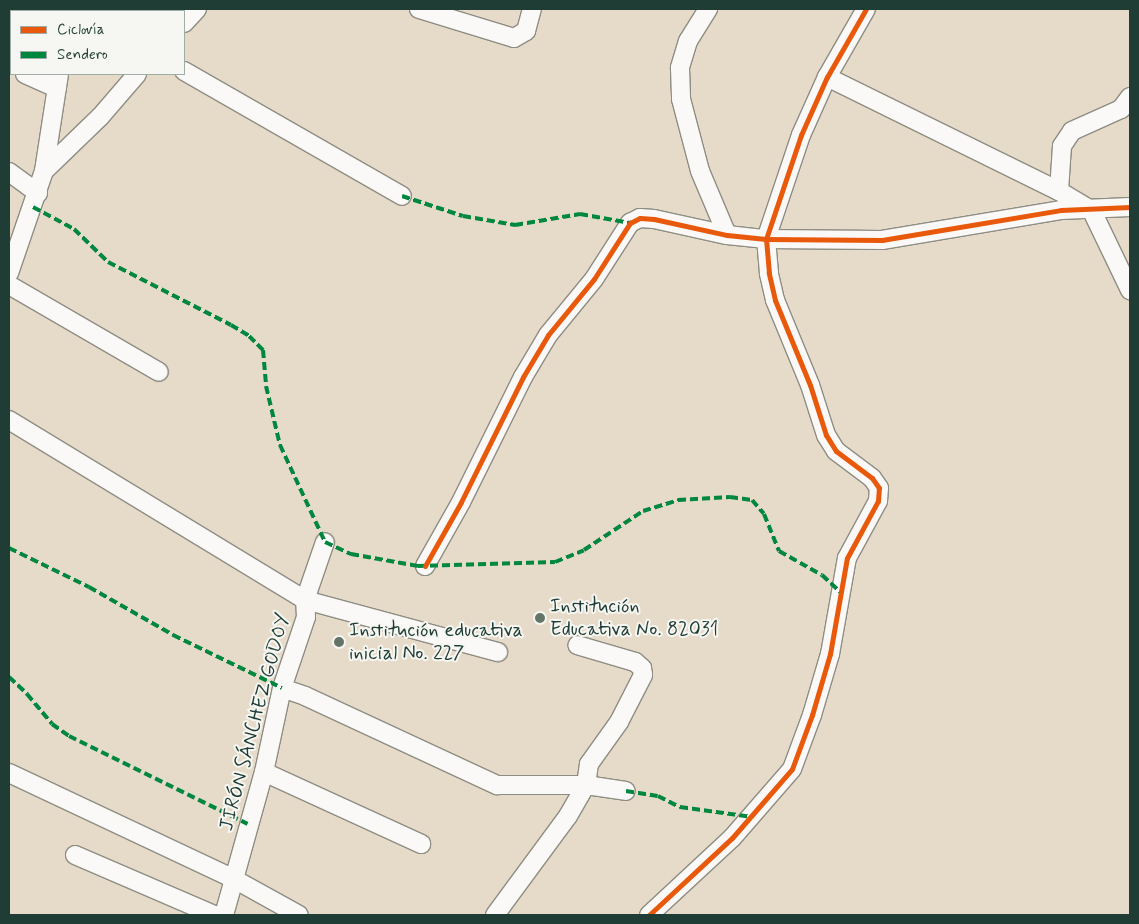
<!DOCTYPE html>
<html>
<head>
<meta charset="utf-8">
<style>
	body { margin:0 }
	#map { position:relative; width:1139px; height:924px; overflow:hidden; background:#e6dac9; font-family:Mynerve,sans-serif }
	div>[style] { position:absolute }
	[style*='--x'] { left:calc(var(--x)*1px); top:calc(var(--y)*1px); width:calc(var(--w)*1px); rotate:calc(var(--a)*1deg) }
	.roads { filter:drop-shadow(1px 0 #8e8d83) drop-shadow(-1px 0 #8e8d83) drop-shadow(0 1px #8e8d83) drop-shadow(0 -1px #8e8d83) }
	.minor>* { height:18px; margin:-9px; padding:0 9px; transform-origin:9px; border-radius:9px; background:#fbf9f7 }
	.quiet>* { height:4px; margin-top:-2px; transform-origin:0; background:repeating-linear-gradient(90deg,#00873e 0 8px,transparent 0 12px) }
	.cycleway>* { height:5px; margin:-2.5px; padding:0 2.5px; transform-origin:2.5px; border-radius:2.5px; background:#e8590c }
	.dots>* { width:14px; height:14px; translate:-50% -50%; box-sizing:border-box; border:2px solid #f6f6f2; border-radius:50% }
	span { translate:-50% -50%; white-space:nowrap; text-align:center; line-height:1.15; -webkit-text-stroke:4px #f6f6f2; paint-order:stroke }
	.poi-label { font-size:20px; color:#1f3d34 }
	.left { translate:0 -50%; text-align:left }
	.street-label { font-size:20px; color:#1f3d34 }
	.frame { position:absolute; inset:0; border:10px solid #1f3d34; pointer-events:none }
	.legend { position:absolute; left:10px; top:10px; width:175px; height:65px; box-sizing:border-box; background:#f6f6f2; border:1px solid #a0aca6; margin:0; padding:6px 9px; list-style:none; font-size:15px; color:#1f3d34 }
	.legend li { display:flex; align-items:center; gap:10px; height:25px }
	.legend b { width:25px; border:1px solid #a0aca6 }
</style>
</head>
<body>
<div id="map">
	<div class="roads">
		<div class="minor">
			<i style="--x:419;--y:9;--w:99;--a:17"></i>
			<i style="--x:514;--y:38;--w:14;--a:-30"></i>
			<i style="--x:526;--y:31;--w:23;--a:-75"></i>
			<i style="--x:708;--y:9;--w:38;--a:122"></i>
			<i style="--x:688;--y:41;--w:28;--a:107"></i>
			<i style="--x:680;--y:68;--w:31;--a:88"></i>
			<i style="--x:681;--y:99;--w:74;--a:75.2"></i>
			<i style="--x:700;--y:171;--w:69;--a:67.1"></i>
			<i style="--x:68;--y:11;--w:2;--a:-90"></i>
			<i style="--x:184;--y:23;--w:19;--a:-47"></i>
			<i style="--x:9;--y:60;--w:4;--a:56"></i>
			<i style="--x:184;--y:71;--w:251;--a:29.8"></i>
			<i style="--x:25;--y:74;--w:35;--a:24"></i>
			<i style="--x:827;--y:77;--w:258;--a:26.2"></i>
			<i style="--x:1059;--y:191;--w:39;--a:31"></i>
			<i style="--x:1092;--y:211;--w:88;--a:64.3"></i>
			<i style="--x:44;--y:171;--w:98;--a:-81.2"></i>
			<i style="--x:9;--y:172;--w:36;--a:36"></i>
			<i style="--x:1059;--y:191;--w:45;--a:-86.2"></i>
			<i style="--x:1062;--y:146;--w:18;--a:-56"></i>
			<i style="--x:1072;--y:131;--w:54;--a:-24.2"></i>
			<i style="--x:1121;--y:109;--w:15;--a:-53"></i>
			<i style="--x:9;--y:273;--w:108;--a:-71.1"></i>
			<i style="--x:44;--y:171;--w:78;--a:-44"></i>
			<i style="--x:100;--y:117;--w:57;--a:-49.3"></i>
			<i style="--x:9;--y:285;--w:173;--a:30.1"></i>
			<i style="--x:9;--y:420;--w:346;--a:31.3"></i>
			<i style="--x:305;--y:600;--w:200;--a:15.1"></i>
			<i style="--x:425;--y:566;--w:73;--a:-60.6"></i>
			<i style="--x:461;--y:502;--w:140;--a:-63.6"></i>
			<i style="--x:523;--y:377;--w:49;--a:-59.2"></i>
			<i style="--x:548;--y:335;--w:72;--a:-50.6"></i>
			<i style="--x:594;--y:279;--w:67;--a:-57.3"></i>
			<i style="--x:630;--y:223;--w:11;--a:-27"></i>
			<i style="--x:640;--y:218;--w:14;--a:4"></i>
			<i style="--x:654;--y:219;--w:75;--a:12.4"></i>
			<i style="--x:727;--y:235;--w:39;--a:6"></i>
			<i style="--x:766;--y:239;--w:116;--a:0.5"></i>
			<i style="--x:882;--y:240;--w:181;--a:-9.5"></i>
			<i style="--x:1061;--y:210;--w:69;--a:-2.5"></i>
			<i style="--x:282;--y:688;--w:24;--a:19"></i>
			<i style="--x:305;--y:696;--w:212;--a:24.9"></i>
			<i style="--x:497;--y:785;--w:89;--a:0"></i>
			<i style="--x:586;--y:785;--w:40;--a:8.5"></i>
			<i style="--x:264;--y:772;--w:173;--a:24.6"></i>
			<i style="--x:9;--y:773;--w:249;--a:25.2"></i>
			<i style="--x:234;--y:879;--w:74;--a:29"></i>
			<i style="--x:75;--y:855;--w:151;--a:23.3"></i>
			<i style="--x:224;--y:915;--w:148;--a:-74.4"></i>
			<i style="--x:264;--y:772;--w:86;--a:-77.9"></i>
			<i style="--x:282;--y:688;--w:75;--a:-71.3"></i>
			<i style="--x:306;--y:617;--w:17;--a:-93"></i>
			<i style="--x:305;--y:600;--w:61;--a:-71"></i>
			<i style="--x:495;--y:915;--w:123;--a:-53.6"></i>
			<i style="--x:568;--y:816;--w:36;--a:-60"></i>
			<i style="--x:586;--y:785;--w:21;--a:-82"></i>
			<i style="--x:589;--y:764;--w:52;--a:-54.5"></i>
			<i style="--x:619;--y:722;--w:53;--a:-62.9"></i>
			<i style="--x:643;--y:675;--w:7;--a:-98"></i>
			<i style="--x:642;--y:668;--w:9;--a:-139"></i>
			<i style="--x:635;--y:662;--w:60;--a:-163.7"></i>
			<i style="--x:649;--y:915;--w:113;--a:-42.9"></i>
			<i style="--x:732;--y:838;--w:91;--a:-49"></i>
			<i style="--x:792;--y:769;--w:58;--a:-69.7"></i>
			<i style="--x:812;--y:715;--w:64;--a:-73.6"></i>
			<i style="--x:830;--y:654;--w:97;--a:-80"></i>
			<i style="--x:847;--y:558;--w:65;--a:-61.5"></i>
			<i style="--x:878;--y:501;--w:13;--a:-86"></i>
			<i style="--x:879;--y:488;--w:12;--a:-125"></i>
			<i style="--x:872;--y:478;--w:45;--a:-143.1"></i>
			<i style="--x:836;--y:451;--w:19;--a:-122"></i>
			<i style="--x:826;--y:435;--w:52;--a:-107.7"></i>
			<i style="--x:810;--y:385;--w:92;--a:-112.4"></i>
			<i style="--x:775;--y:300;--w:28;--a:-103"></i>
			<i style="--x:769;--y:273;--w:34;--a:-95"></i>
			<i style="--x:766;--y:239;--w:110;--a:-71.4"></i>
			<i style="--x:801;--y:135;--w:64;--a:-65.9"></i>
			<i style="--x:827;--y:77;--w:78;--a:-60.2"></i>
		</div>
	</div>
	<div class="quiet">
		<i style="--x:402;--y:196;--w:64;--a:18.2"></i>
		<i style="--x:463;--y:216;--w:53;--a:9.8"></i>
		<i style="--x:515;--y:225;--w:66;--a:-9.6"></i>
		<i style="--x:580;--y:214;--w:51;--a:10.2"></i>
		<i style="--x:33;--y:207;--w:47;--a:28.2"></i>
		<i style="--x:74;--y:229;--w:47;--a:44.1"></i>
		<i style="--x:108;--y:262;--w:138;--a:27.1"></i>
		<i style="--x:231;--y:325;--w:21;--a:31"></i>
		<i style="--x:249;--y:336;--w:20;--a:45"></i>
		<i style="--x:263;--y:350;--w:36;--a:85"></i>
		<i style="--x:266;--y:386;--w:61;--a:76.7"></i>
		<i style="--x:280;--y:445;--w:107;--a:65.1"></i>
		<i style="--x:325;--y:542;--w:29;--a:25"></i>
		<i style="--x:351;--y:554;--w:68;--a:10.2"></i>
		<i style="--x:418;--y:566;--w:137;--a:-1.7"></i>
		<i style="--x:555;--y:562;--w:31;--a:-22"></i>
		<i style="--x:584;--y:550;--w:71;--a:-33.5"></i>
		<i style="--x:643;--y:511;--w:37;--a:-17"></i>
		<i style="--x:678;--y:500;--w:52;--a:-3.3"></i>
		<i style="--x:730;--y:497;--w:22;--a:8"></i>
		<i style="--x:752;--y:500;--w:18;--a:49"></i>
		<i style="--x:764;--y:514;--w:40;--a:68"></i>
		<i style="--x:779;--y:551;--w:49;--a:29.2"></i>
		<i style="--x:822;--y:575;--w:25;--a:43"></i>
		<i style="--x:9;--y:548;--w:89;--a:26"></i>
		<i style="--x:89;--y:587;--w:97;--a:29.7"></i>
		<i style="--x:173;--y:635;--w:121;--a:25.9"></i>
		<i style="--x:9;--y:677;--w:25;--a:43"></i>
		<i style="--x:27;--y:694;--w:39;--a:50"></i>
		<i style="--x:52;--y:724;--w:21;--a:35"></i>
		<i style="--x:69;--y:736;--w:199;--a:26.2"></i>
		<i style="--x:626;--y:791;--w:32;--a:9"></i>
		<i style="--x:658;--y:796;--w:25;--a:27"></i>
		<i style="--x:680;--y:807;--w:73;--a:7.9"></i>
	</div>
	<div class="cycleway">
		<i style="--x:425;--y:566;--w:73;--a:-60.6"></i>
		<i style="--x:461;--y:502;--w:140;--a:-63.6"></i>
		<i style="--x:523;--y:377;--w:49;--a:-59.2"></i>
		<i style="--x:548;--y:335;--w:72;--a:-50.6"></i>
		<i style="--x:594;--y:279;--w:67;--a:-57.3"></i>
		<i style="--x:630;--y:223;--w:11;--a:-27"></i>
		<i style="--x:640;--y:218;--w:14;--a:4"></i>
		<i style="--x:654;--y:219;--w:75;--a:12.4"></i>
		<i style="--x:727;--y:235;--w:39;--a:6"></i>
		<i style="--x:766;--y:239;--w:116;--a:0.5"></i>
		<i style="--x:882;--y:240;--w:181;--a:-9.5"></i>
		<i style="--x:1061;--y:210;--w:69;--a:-2.5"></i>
		<i style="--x:649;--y:915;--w:113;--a:-42.9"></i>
		<i style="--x:732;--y:838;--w:91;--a:-49"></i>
		<i style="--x:792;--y:769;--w:58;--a:-69.7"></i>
		<i style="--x:812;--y:715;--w:64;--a:-73.6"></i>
		<i style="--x:830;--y:654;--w:97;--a:-80"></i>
		<i style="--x:847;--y:558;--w:65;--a:-61.5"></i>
		<i style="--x:878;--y:501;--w:13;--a:-86"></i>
		<i style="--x:879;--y:488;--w:12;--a:-125"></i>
		<i style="--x:872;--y:478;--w:45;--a:-143.1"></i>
		<i style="--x:836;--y:451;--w:19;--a:-122"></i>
		<i style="--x:826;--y:435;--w:52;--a:-107.7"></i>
		<i style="--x:810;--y:385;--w:92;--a:-112.4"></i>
		<i style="--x:775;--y:300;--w:28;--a:-103"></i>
		<i style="--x:769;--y:273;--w:34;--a:-95"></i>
		<i style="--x:766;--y:239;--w:110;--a:-71.4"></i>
		<i style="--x:801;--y:135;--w:64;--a:-65.9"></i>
		<i style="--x:827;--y:77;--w:78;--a:-60.2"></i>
	</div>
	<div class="dots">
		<i style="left:540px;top:618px;background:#657468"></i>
		<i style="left:339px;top:642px;background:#657468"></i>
	</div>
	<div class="poi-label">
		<span class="left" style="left:550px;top:618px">Institución<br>Educativa No. 82031</span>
		<span class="left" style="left:349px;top:642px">Institución educativa<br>inicial No. 227</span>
	</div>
	<div class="street-label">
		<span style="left:255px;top:722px;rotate:-75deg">JIRÓN SÁNCHEZ GODOY</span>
	</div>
	<div class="frame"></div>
	<ul class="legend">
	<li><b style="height:6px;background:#e8590c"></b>Ciclovía</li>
	<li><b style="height:6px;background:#00873e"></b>Sendero</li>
	</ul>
</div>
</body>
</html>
